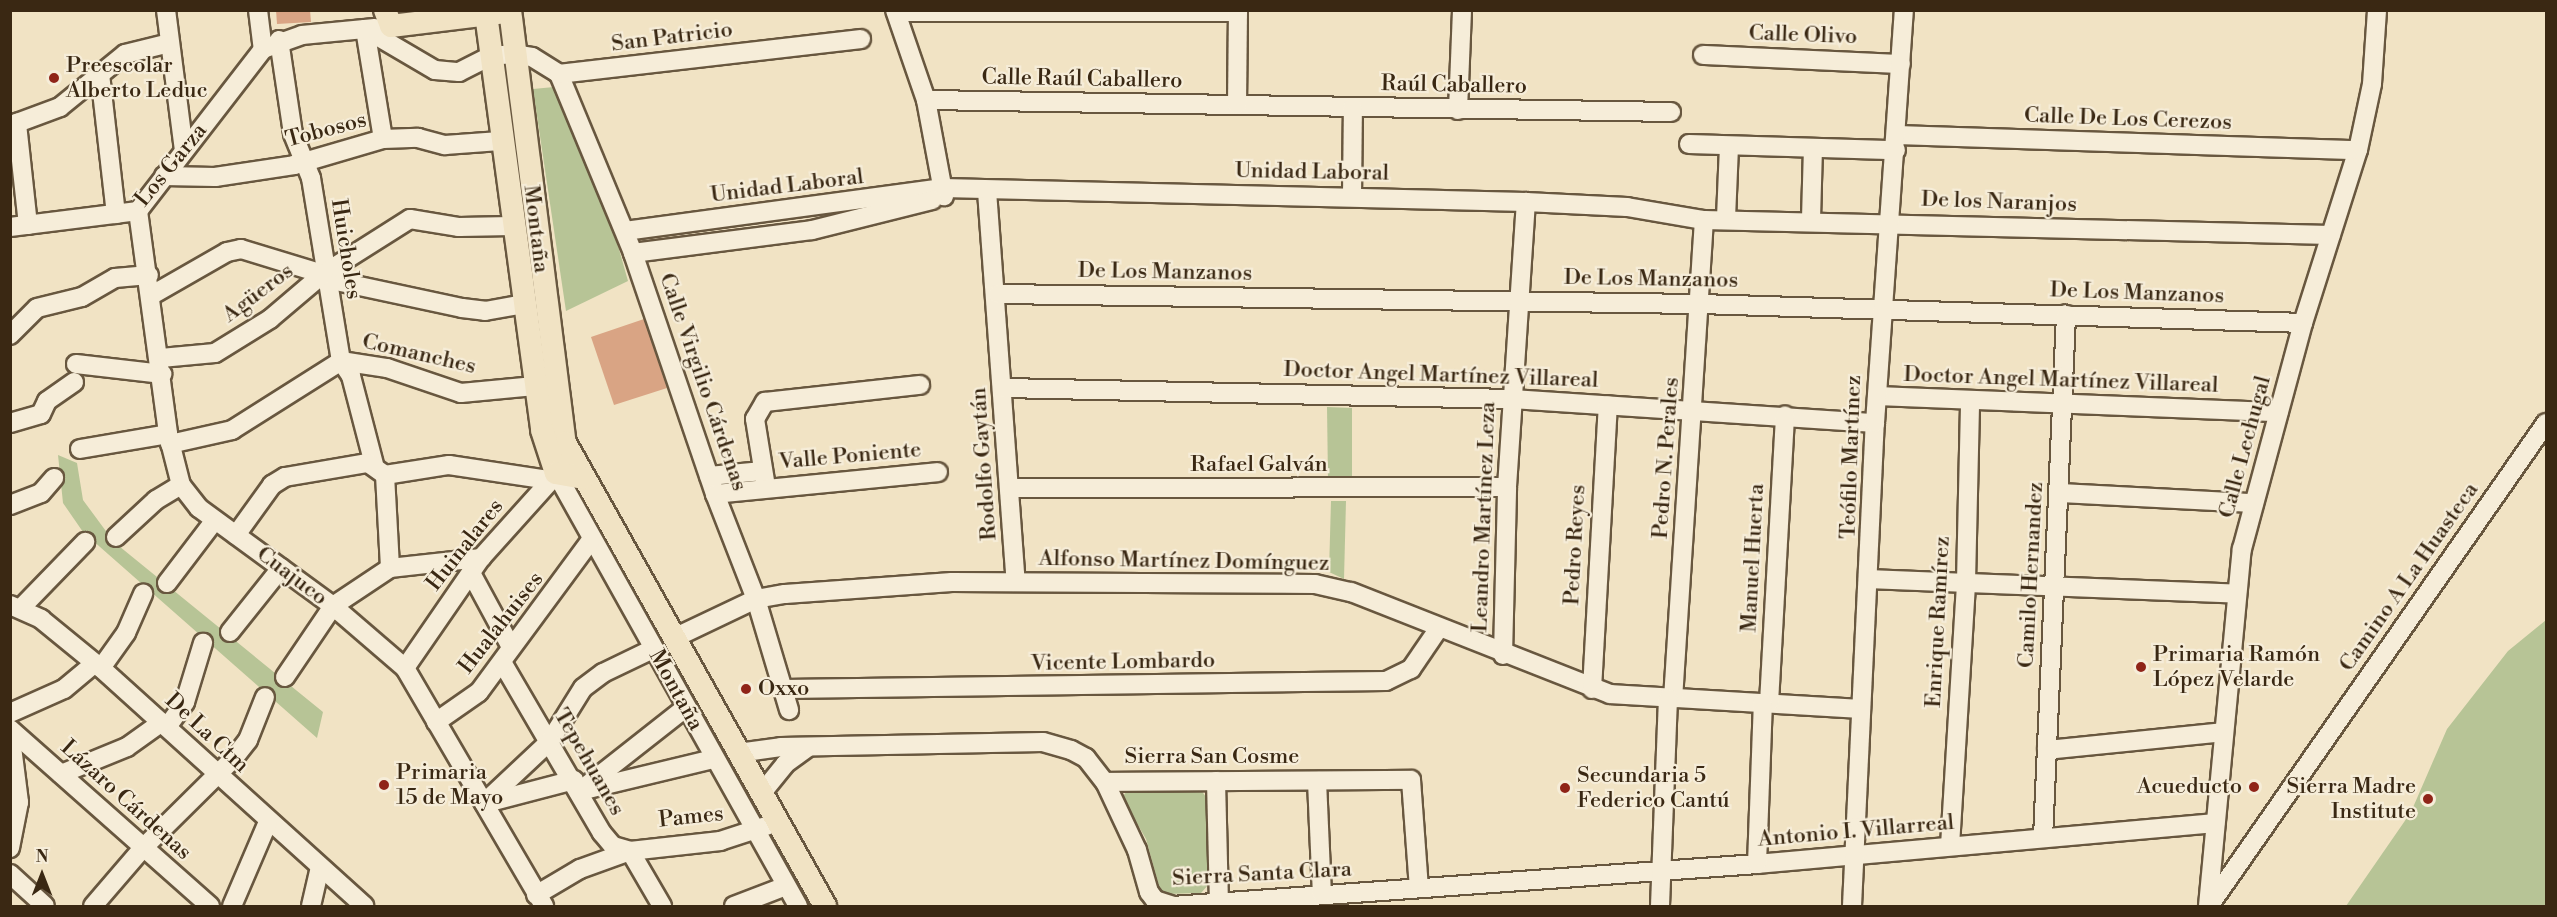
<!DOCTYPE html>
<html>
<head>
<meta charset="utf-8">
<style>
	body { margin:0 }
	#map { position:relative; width:2557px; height:917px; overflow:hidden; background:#f1e3c4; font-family:"Libre Bodoni",serif }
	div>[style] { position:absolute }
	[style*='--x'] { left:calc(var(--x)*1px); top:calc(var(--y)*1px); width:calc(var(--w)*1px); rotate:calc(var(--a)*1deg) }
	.green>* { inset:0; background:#b7c496 }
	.building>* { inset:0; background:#d9a484 }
	.roads { filter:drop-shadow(2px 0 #68573f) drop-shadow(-2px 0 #68573f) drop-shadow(0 2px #68573f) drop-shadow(0 -2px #68573f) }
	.minor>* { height:18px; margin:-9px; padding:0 9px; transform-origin:9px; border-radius:9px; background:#f6edd9 }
	.major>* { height:22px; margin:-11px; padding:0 11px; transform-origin:11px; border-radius:11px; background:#f1e3c4 }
	.dots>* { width:16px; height:16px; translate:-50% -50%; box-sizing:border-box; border:3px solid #f6edd9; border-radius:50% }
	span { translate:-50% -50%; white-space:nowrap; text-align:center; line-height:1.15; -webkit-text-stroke:4.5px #f6edd9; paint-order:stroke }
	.street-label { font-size:22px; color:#3a2813 }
	.poi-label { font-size:22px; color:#3a2813 }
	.left { translate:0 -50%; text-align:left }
	.right { translate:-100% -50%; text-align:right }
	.frame { position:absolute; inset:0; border:12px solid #3a2813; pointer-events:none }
	.north { position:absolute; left:12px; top:845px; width:60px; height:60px; -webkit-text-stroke:4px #f6edd9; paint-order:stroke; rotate:0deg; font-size:16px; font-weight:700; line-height:24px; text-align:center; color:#3a2813 }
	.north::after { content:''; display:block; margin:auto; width:21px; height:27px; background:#3a2813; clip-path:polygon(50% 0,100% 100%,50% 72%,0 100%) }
</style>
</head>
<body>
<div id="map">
	<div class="green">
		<i style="clip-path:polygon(554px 87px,617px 242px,628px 281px,566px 311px,533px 89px)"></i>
		<i style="clip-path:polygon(1327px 407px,1352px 408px,1352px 480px,1328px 480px)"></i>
		<i style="clip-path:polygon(58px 455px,77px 463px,83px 500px,114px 542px,323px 712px,317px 738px,83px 532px,63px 503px)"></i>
		<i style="clip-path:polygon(1331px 501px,1346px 501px,1344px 579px,1329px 572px)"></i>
		<i style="clip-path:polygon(2546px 620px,2546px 906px,2346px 906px,2411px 812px,2447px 729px,2508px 651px)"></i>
		<i style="clip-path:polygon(1128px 790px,1201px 790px,1206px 797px,1209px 884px,1201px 893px,1166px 894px,1160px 890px,1146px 839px,1122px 797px)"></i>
	</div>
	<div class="building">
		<i style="clip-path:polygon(276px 10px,310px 10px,311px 22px,277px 24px)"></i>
		<i style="clip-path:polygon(644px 319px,667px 388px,614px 405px,591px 337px)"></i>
	</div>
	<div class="roads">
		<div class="minor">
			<i style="--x:166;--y:10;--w:141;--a:82.7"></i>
			<i style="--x:258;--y:10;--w:39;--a:83"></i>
			<i style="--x:895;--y:10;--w:95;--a:71"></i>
			<i style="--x:926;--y:100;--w:98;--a:79.4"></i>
			<i style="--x:896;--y:12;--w:342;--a:0"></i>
			<i style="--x:365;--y:29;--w:81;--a:30.4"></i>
			<i style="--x:435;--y:70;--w:24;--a:5"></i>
			<i style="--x:459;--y:72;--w:36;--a:-27"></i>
			<i style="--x:491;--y:56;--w:24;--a:-5"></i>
			<i style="--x:515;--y:54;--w:17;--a:10"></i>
			<i style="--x:532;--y:57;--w:32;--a:32"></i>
			<i style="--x:559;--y:74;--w:194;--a:67.5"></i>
			<i style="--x:633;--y:253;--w:255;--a:71.2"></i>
			<i style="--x:715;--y:494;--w:113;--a:68.7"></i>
			<i style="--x:756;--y:599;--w:116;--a:73.4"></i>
			<i style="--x:365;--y:29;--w:111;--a:80.7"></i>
			<i style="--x:279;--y:40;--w:95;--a:81.5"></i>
			<i style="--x:293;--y:134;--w:48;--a:67.8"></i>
			<i style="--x:311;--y:178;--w:185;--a:80.7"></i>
			<i style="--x:341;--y:361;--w:18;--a:56"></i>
			<i style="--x:351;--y:376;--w:91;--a:75.4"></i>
			<i style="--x:1703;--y:55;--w:198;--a:2.6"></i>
			<i style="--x:100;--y:74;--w:141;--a:83.5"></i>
			<i style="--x:559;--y:74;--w:304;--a:-6.6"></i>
			<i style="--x:926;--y:100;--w:745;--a:0.92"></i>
			<i style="--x:1237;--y:105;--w:95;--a:-89.4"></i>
			<i style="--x:1458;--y:110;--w:100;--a:-87.7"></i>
			<i style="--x:1897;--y:135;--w:461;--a:1.9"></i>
			<i style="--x:1689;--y:144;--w:207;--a:1.7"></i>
			<i style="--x:164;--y:176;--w:51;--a:1.1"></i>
			<i style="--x:215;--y:177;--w:80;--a:-8.6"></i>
			<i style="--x:294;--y:165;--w:93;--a:-16.3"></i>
			<i style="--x:383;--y:139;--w:35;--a:-2"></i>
			<i style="--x:418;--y:138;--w:28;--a:15"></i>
			<i style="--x:445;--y:145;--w:55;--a:-4.2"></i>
			<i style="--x:987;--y:191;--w:392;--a:85.8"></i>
			<i style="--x:1352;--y:196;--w:89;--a:-89.4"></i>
			<i style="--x:138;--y:211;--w:225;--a:82.3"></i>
			<i style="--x:168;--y:434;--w:53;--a:75.7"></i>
			<i style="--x:181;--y:485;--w:29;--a:52"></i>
			<i style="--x:199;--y:508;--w:166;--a:36.2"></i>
			<i style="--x:333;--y:606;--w:95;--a:40.7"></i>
			<i style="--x:405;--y:668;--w:276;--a:59.7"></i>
			<i style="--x:1726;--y:218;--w:72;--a:-87.6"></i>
			<i style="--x:1811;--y:219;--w:70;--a:-88.4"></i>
			<i style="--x:28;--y:225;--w:103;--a:-96.2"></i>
			<i style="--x:17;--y:123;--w:46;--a:-20.4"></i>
			<i style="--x:60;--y:107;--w:84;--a:-39.2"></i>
			<i style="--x:125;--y:54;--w:46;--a:-13.7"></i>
			<i style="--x:10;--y:227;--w:129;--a:-7.1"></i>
			<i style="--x:138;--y:211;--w:205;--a:-52.3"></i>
			<i style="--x:263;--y:49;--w:41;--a:-19.7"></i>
			<i style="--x:302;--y:35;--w:73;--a:-5.5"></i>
			<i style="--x:625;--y:231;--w:321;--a:-7.7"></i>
			<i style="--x:943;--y:188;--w:583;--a:1.38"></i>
			<i style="--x:1526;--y:202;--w:101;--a:2.8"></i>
			<i style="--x:1627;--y:207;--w:78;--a:9.6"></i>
			<i style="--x:1704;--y:220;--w:627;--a:1.37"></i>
			<i style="--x:633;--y:253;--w:180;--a:-7.3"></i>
			<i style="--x:812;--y:230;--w:124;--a:-14"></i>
			<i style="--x:323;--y:274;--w:15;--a:28"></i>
			<i style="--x:336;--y:281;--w:129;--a:12.1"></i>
			<i style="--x:462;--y:308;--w:23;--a:7"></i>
			<i style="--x:485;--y:311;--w:39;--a:-10"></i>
			<i style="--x:998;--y:294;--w:702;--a:0.82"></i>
			<i style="--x:1700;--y:304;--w:603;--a:1.8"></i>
			<i style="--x:152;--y:295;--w:86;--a:-29.8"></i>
			<i style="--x:227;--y:252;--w:14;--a:-12"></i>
			<i style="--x:241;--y:249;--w:86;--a:17"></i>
			<i style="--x:323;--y:274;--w:103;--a:-32.3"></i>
			<i style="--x:410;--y:219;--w:50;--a:9.3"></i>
			<i style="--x:459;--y:227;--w:53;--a:-1.1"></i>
			<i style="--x:10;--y:335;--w:38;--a:-45"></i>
			<i style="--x:37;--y:308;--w:46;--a:-13.7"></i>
			<i style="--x:82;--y:297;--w:38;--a:-30"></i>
			<i style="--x:115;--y:278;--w:34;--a:-5"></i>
			<i style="--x:161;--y:358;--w:54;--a:-5.3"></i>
			<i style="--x:215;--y:353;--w:65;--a:-31.7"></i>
			<i style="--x:270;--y:319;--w:70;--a:-40.3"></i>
			<i style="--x:76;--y:364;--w:87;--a:6.6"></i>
			<i style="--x:1004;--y:388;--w:508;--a:1.24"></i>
			<i style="--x:1512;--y:399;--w:364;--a:3.8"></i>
			<i style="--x:1877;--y:396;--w:402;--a:2.3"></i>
			<i style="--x:10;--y:423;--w:32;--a:-16"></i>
			<i style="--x:41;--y:414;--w:14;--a:-65"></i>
			<i style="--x:47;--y:401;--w:33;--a:-35"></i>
			<i style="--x:170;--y:444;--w:64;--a:-12.7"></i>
			<i style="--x:232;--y:430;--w:129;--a:-32.3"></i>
			<i style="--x:341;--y:361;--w:47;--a:8.7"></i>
			<i style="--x:387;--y:368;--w:78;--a:18.7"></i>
			<i style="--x:461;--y:393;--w:74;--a:-5.4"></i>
			<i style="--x:80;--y:449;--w:89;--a:-9.7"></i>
			<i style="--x:556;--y:473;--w:496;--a:60.8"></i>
			<i style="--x:385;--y:475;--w:65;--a:-8.9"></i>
			<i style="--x:449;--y:465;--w:100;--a:8.6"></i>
			<i style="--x:385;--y:475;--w:93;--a:86.9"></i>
			<i style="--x:709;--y:476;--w:54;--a:-5.3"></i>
			<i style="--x:766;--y:487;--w:69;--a:-99.2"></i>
			<i style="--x:755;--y:419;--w:20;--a:-60"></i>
			<i style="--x:765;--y:402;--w:156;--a:-6.3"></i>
			<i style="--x:1011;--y:488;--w:496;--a:-0.1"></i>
			<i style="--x:2060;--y:493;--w:194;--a:3"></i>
			<i style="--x:715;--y:494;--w:224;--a:-5.6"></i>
			<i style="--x:10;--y:505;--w:33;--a:-21"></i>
			<i style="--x:41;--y:493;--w:20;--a:-49"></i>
			<i style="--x:236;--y:535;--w:62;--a:-54.2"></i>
			<i style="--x:272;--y:485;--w:15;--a:-32"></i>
			<i style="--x:285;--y:477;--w:84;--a:-9.6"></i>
			<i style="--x:368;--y:463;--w:21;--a:35"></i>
			<i style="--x:116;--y:537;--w:54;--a:-42.8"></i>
			<i style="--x:156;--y:500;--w:29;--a:-31"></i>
			<i style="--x:471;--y:573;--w:84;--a:61.6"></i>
			<i style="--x:1870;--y:579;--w:367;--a:2.3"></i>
			<i style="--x:167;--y:583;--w:79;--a:-52.7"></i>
			<i style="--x:10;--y:605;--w:34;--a:24"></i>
			<i style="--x:41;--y:619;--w:77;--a:39.2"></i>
			<i style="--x:101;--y:668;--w:355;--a:42.1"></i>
			<i style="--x:22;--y:607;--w:91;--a:-45.9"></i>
			<i style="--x:230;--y:632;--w:82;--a:-51.4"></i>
			<i style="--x:674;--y:638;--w:91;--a:-25.4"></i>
			<i style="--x:756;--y:599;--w:29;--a:-10"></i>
			<i style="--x:785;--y:594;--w:167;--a:-4.1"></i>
			<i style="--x:952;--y:582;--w:363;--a:0.3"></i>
			<i style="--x:1315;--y:584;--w:37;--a:13"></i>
			<i style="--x:1351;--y:592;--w:278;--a:21.5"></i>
			<i style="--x:1610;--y:694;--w:251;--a:3.4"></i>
			<i style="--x:1503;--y:655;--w:168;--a:-88.6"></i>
			<i style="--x:1507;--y:487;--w:286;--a:-86.2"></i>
			<i style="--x:502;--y:662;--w:198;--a:59.7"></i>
			<i style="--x:602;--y:833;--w:17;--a:50"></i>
			<i style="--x:613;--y:846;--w:18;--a:16"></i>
			<i style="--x:630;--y:851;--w:64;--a:59.8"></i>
			<i style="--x:101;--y:668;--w:43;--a:-54.5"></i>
			<i style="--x:126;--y:633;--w:43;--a:-66.4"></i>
			<i style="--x:405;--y:668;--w:134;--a:-55.4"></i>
			<i style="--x:481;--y:558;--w:122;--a:-48"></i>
			<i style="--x:285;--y:677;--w:86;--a:-55.9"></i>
			<i style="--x:333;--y:606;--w:69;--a:-33.7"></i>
			<i style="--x:390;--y:568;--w:92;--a:-6.3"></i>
			<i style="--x:784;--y:689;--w:602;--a:-0.76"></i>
			<i style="--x:1386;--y:681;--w:28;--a:-26"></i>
			<i style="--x:1411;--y:669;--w:50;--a:-55.7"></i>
			<i style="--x:1592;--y:689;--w:284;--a:-86.8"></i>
			<i style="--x:1673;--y:699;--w:480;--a:-86.3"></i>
			<i style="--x:1769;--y:703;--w:288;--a:-86.8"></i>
			<i style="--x:10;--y:713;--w:59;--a:-24"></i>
			<i style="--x:64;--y:689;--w:40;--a:-40"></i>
			<i style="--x:436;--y:722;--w:52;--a:-34.9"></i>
			<i style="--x:479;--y:692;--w:189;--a:-53.6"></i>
			<i style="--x:167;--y:727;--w:31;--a:-54"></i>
			<i style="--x:185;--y:702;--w:62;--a:-73"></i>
			<i style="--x:10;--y:729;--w:267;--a:41.5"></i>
			<i style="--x:10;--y:731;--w:72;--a:82.8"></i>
			<i style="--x:19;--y:802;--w:47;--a:101.1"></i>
			<i style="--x:2047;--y:750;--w:177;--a:-5.8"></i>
			<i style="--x:738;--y:753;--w:43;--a:-7.9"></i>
			<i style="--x:781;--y:747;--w:262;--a:-1.1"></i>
			<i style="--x:1043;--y:742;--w:29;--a:16"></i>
			<i style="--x:1071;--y:750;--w:17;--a:28"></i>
			<i style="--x:1086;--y:758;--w:31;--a:52"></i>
			<i style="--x:1105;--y:782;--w:75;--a:64.8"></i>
			<i style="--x:1137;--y:850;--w:44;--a:74.1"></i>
			<i style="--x:1149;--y:892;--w:10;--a:53"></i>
			<i style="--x:1155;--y:900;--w:19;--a:18"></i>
			<i style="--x:1173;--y:906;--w:586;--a:-4.11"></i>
			<i style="--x:1757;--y:864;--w:460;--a:-5.1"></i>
			<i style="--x:61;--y:774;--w:71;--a:-22.2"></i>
			<i style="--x:127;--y:747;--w:43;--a:-35.5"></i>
			<i style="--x:1216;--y:781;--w:120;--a:88.6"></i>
			<i style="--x:1317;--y:781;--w:113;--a:87.5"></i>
			<i style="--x:1105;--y:782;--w:306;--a:-0.4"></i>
			<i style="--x:1411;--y:780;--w:108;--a:85.8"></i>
			<i style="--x:586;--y:786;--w:126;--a:-38.2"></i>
			<i style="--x:580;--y:791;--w:137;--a:-13.5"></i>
			<i style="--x:761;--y:794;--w:38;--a:-51"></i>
			<i style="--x:785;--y:764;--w:29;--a:-36"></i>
			<i style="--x:484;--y:803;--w:91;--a:-43.2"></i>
			<i style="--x:550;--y:741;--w:62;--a:-58.1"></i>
			<i style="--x:583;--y:688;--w:25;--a:-37"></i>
			<i style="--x:603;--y:673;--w:55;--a:-25.6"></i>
			<i style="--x:486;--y:803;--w:91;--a:-14.6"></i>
			<i style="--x:2043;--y:838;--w:524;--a:-87.48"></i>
			<i style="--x:1950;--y:846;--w:264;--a:-86.5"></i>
			<i style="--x:1966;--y:582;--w:182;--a:-88.7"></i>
			<i style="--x:1757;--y:864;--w:161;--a:-87.9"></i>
			<i style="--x:10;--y:874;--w:47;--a:42.4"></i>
			<i style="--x:536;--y:895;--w:51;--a:-30.6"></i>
			<i style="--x:580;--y:869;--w:53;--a:-19.8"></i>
			<i style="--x:630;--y:851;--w:91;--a:-6.3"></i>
			<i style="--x:720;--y:841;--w:58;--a:-18.1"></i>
			<i style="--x:93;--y:906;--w:75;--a:-49.3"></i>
			<i style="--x:142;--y:849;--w:129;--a:-44.7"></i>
			<i style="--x:234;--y:758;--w:23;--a:-52"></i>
			<i style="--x:248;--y:740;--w:46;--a:-68.4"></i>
			<i style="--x:232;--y:906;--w:91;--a:-66.8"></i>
			<i style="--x:311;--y:906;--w:39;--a:-77"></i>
			<i style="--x:734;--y:906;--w:56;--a:-21"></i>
			<i style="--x:1660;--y:906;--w:208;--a:-87.8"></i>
			<i style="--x:1852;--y:906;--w:484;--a:-87.3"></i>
			<i style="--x:1875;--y:423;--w:414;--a:-86"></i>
			<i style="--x:2208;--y:906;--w:359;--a:-84.6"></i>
			<i style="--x:2242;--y:549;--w:234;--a:-74.9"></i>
			<i style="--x:2303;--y:323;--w:182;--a:-72.4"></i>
			<i style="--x:2358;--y:150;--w:67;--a:-78"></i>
			<i style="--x:2372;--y:84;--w:74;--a:-86.1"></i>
			<i style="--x:2209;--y:906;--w:589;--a:-55.1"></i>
		</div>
		<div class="major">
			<i style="--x:385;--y:10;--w:17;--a:69"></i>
			<i style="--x:391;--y:26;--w:109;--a:-6.9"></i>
			<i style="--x:510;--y:10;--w:436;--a:82.8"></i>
			<i style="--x:565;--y:443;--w:531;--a:60.68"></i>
			<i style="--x:486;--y:14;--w:420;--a:82.3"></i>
			<i style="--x:542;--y:430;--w:45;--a:72"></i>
			<i style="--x:556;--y:473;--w:27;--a:10"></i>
		</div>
	</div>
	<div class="dots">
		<i style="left:54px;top:78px;background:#8f2418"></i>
		<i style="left:2141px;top:667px;background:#8f2418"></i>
		<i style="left:746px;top:689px;background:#8f2418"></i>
		<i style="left:384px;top:785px;background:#8f2418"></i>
		<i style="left:2254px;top:787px;background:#8f2418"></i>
		<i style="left:1565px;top:788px;background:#8f2418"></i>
		<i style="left:2428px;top:799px;background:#8f2418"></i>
	</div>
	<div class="street-label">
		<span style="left:1803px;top:35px;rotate:2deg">Calle Olivo</span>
		<span style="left:672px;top:37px;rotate:-7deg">San Patricio</span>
		<span style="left:1082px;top:79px;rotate:1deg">Calle Raúl Caballero</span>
		<span style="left:1454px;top:85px;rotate:1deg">Raúl Caballero</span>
		<span style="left:2128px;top:119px;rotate:2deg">Calle De Los Cerezos</span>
		<span style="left:326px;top:130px;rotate:-15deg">Tobosos</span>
		<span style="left:171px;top:165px;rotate:-51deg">Los Garza</span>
		<span style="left:1312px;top:172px;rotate:1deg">Unidad Laboral</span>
		<span style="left:787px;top:186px;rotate:-7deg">Unidad Laboral</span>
		<span style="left:1999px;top:202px;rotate:2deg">De los Naranjos</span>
		<span style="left:536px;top:229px;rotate:83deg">Montaña</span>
		<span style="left:346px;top:249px;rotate:81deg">Huicholes</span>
		<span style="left:1165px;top:272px;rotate:1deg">De Los Manzanos</span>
		<span style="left:1651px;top:279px;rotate:1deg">De Los Manzanos</span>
		<span style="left:258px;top:293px;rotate:-37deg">Agüeros</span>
		<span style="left:2137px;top:293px;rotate:2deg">De Los Manzanos</span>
		<span style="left:419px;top:354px;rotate:13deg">Comanches</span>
		<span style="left:1441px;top:375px;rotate:2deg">Doctor Angel Martínez Villareal</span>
		<span style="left:2061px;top:380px;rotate:2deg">Doctor Angel Martínez Villareal</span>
		<span style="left:703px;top:382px;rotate:71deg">Calle Virgilio Cárdenas</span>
		<span style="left:2245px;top:447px;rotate:-75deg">Calle Lechugal</span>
		<span style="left:850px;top:456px;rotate:-5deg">Valle Poniente</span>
		<span style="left:1851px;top:457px;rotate:-88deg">Teófilo Martínez</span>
		<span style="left:1666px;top:458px;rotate:-86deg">Pedro N. Perales</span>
		<span style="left:984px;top:464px;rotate:-94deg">Rodolfo Gaytán</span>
		<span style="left:1259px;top:465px">Rafael Galván</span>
		<span style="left:1484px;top:517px;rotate:-88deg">Leandro Martínez Leza</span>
		<span style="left:465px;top:545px;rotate:-52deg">Huinalares</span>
		<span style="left:1575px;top:545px;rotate:-87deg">Pedro Reyes</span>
		<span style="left:1753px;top:558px;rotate:-87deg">Manuel Huerta</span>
		<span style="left:1184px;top:561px;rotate:1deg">Alfonso Martínez Domínguez</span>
		<span style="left:2031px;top:575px;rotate:-87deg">Camilo Hernandez</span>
		<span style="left:292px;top:576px;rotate:37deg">Cuajuco</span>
		<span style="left:2409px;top:577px;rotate:-55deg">Camino A La Huasteca</span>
		<span style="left:1938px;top:622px;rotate:-87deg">Enrique Ramírez</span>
		<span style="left:501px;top:623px;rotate:-52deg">Hualahuises</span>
		<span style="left:1123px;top:662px;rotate:-1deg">Vicente Lombardo</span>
		<span style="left:676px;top:690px;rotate:61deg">Montaña</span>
		<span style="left:207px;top:733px;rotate:43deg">De La Ctm</span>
		<span style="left:1212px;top:757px">Sierra San Cosme</span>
		<span style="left:589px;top:762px;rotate:60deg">Tepehuanes</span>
		<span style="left:126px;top:800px;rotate:42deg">Lázaro Cárdenas</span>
		<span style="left:691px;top:817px;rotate:-6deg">Pames</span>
		<span style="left:1856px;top:831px;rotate:-5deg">Antonio I. Villarreal</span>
		<span style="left:1262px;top:874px;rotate:-3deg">Sierra Santa Clara</span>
	</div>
	<div class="poi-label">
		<span class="left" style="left:66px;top:78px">Preescolar<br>Alberto Leduc</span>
		<span class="left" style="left:2153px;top:667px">Primaria Ramón<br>López Velarde</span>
		<span class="left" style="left:758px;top:689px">Oxxo</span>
		<span class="left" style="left:396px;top:785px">Primaria<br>15 de Mayo</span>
		<span class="left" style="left:1577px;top:788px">Secundaria 5<br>Federico Cantú</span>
		<span class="right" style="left:2416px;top:799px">Sierra Madre<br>Institute</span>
		<span class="right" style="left:2242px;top:787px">Acueducto</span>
	</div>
	<div class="frame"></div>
	<div class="north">N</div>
</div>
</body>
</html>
